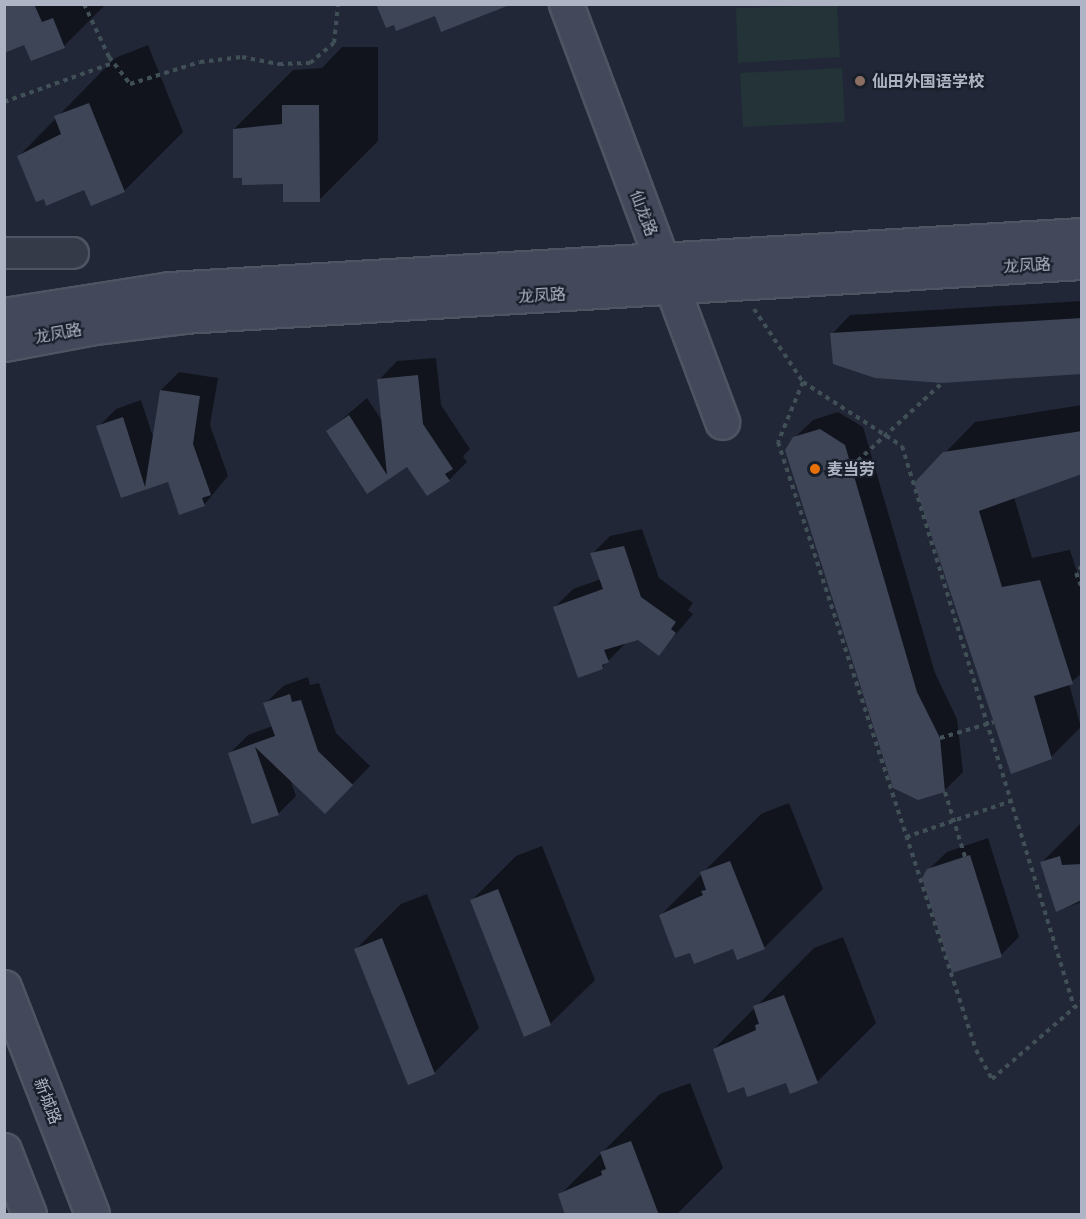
<!DOCTYPE html>
<html>
<head>
<meta charset="utf-8">
<style>
	body { margin:0 }
	#map { position:relative; width:1086px; height:1219px; overflow:hidden; background:#212737; font-family:Barlow,"Noto Sans SC",sans-serif }
	div>[style] { position:absolute }
	[style*='--x'] { left:calc(var(--x)*1px); top:calc(var(--y)*1px); width:calc(var(--w)*1px); rotate:calc(var(--a)*1deg) }
	.green>* { inset:0; background:#233338 }
	.shadow>* { inset:0; background:#0007 }
	.building>* { inset:0; background:#3d4557 }
	.path>* { height:4px; margin-top:-2px; transform-origin:0; background:repeating-linear-gradient(90deg,#415056 0 4.5px,transparent 0 9px) }
	.roads { filter:drop-shadow(2px 0 #4f5462) drop-shadow(-2px 0 #4f5462) drop-shadow(0 2px #4f5462) drop-shadow(0 -2px #4f5462) }
	.street>* { height:30px; margin:-15px; padding:0 15px; transform-origin:15px; border-radius:15px; background:#353a48 }
	.secondary>* { height:33px; margin:-16.5px; padding:0 16.5px; transform-origin:16.5px; border-radius:16.5px; background:#43485a }
	.path-bridge>* { height:4px; margin-top:-2px; transform-origin:0; background:repeating-linear-gradient(90deg,#415056 0 4.5px,transparent 0 9px) }
	.dots>* { width:16px; height:16px; translate:-50% -50%; box-sizing:border-box; border:3px solid #1a1f2c; border-radius:50% }
	span { translate:-50% -50%; white-space:nowrap; text-align:center; line-height:1.15; -webkit-text-stroke:4.5px #1a1f2c; paint-order:stroke }
	.poi-label { font-size:16px; color:#afb4c4; font-weight:700 }
	.left { translate:0 -50%; text-align:left }
	.street-label { font-size:16px; color:#afb4c4 }
	.frame { position:absolute; inset:0; border:6px solid #afb4c4; pointer-events:none }
</style>
</head>
<body>
<div id="map">
	<div class="green">
		<i style="clip-path:polygon(837px 5px,840px 57px,738px 63px,736px 8px)"></i>
		<i style="clip-path:polygon(842px 68px,845px 122px,743px 127px,740px 73px)"></i>
	</div>
	<div class="shadow">
		<i style="clip-path:polygon(4px 4px,106px 4px,64px 46px)"></i>
		<i style="clip-path:polygon(148px 45px,183px 132px,124px 191px,85px 188px,18px 157px,115px 58px)"></i>
		<i style="clip-path:polygon(342px 47px,378px 47px,378px 141px,319px 200px,234px 129px,293px 70px,322px 68px)"></i>
		<i style="clip-path:polygon(1082px 301px,1082px 372px,832px 334px,850px 315px)"></i>
		<i style="clip-path:polygon(436px 358px,441px 405px,470px 449px,463px 456px,467px 462px,449px 480px,408px 465px,367px 491px,328px 431px,367px 398px,384px 424px,379px 380px,397px 361px)"></i>
		<i style="clip-path:polygon(179px 372px,218px 378px,210px 425px,228px 476px,204px 505px,168px 480px,122px 496px,98px 427px,116px 409px,141px 400px,154px 440px,161px 390px)"></i>
		<i style="clip-path:polygon(1082px 405px,1082px 473px,1014px 497px,1032px 558px,1070px 550px,1082px 587px,1082px 673px,1069px 684px,1081px 727px,1051px 757px,945px 453px,975px 422px)"></i>
		<i style="clip-path:polygon(838px 412px,863px 427px,935px 673px,957px 719px,963px 772px,945px 790px,794px 438px,813px 420px)"></i>
		<i style="clip-path:polygon(642px 529px,659px 578px,693px 603px,688px 610px,693px 614px,659px 654px,638px 639px,627px 642px,602px 667px,555px 607px,573px 589px,601px 579px,592px 554px,610px 536px)"></i>
		<i style="clip-path:polygon(308px 677px,310px 685px,319px 683px,336px 733px,370px 766px,343px 794px,290px 779px,296px 796px,278px 814px,230px 753px,248px 735px,273px 726px,265px 704px,283px 686px)"></i>
		<i style="clip-path:polygon(789px 803px,823px 889px,764px 948px,691px 951px,661px 915px,761px 814px)"></i>
		<i style="clip-path:polygon(1082px 822px,1082px 902px,1057px 910px,1042px 862px)"></i>
		<i style="clip-path:polygon(988px 838px,1019px 937px,1001px 955px,928px 870px,947px 852px)"></i>
		<i style="clip-path:polygon(542px 846px,595px 980px,550px 1024px,472px 900px,516px 856px)"></i>
		<i style="clip-path:polygon(427px 894px,479px 1028px,434px 1073px,356px 949px,401px 904px)"></i>
		<i style="clip-path:polygon(843px 937px,876px 1023px,817px 1082px,744px 1085px,714px 1049px,814px 948px)"></i>
		<i style="clip-path:polygon(690px 1083px,723px 1168px,677px 1214px,567px 1214px,560px 1195px,660px 1094px)"></i>
	</div>
	<div class="building">
		<i style="clip-path:polygon(4px 4px,34px 4px,42px 22px,53px 18px,65px 48px,31px 61px,24px 45px,4px 53px)"></i>
		<i style="clip-path:polygon(376px 4px,507px 4px,507px 6px,441px 32px,435px 16px,396px 31px,394px 25px,386px 28px)"></i>
		<i style="clip-path:polygon(89px 103px,125px 192px,91px 206px,84px 190px,46px 206px,44px 199px,36px 202px,17px 156px,61px 134px,54px 116px)"></i>
		<i style="clip-path:polygon(282px 105px,319px 105px,320px 202px,283px 202px,283px 184px,242px 185px,242px 178px,233px 178px,233px 129px,282px 124px)"></i>
		<i style="clip-path:polygon(1082px 318px,1082px 374px,942px 383px,875px 378px,833px 364px,830px 333px)"></i>
		<i style="clip-path:polygon(418px 375px,423px 424px,453px 469px,445px 474px,450px 481px,427px 496px,407px 467px,367px 494px,326px 431px,349px 415px,387px 475px,377px 379px)"></i>
		<i style="clip-path:polygon(160px 390px,200px 396px,193px 444px,211px 495px,202px 498px,205px 506px,179px 515px,168px 482px,121px 498px,96px 426px,123px 417px,145px 487px)"></i>
		<i style="clip-path:polygon(820px 429px,845px 445px,917px 692px,940px 738px,945px 792px,918px 800px,893px 788px,785px 450px,793px 437px)"></i>
		<i style="clip-path:polygon(1082px 431px,1082px 474px,979px 511px,1002px 587px,1040px 580px,1073px 684px,1034px 696px,1052px 759px,1011px 774px,914px 483px,943px 452px)"></i>
		<i style="clip-path:polygon(624px 546px,641px 597px,676px 622px,671px 629px,676px 633px,659px 656px,638px 640px,604px 650px,609px 662px,602px 665px,603px 669px,578px 678px,553px 607px,603px 589px,590px 553px)"></i>
		<i style="clip-path:polygon(290px 694px,292px 702px,301px 700px,318px 751px,353px 785px,325px 814px,255px 747px,279px 815px,252px 824px,228px 753px,275px 736px,263px 703px)"></i>
		<i style="clip-path:polygon(970px 855px,1002px 957px,952px 973px,922px 878px,927px 869px)"></i>
		<i style="clip-path:polygon(1060px 856px,1062px 865px,1082px 864px,1082px 900px,1056px 912px,1040px 862px)"></i>
		<i style="clip-path:polygon(730px 861px,765px 949px,737px 960px,733px 949px,694px 964px,690px 953px,675px 958px,659px 915px,703px 895px,701px 891px,706px 890px,700px 872px)"></i>
		<i style="clip-path:polygon(498px 889px,551px 1025px,524px 1037px,470px 900px)"></i>
		<i style="clip-path:polygon(382px 938px,435px 1074px,408px 1085px,354px 949px)"></i>
		<i style="clip-path:polygon(784px 995px,818px 1083px,790px 1094px,786px 1083px,747px 1097px,744px 1087px,728px 1093px,713px 1049px,756px 1030px,755px 1025px,759px 1024px,753px 1006px)"></i>
		<i style="clip-path:polygon(631px 1141px,659px 1215px,565px 1215px,558px 1194px,602px 1175px,601px 1171px,606px 1169px,600px 1152px)"></i>
	</div>
	<div class="path">
		<i style="--x:84;--y:4;--w:59;--a:64.7"></i>
		<i style="--x:109;--y:57;--w:34;--a:52"></i>
		<i style="--x:130;--y:84;--w:73;--a:-17.4"></i>
		<i style="--x:200;--y:62;--w:42;--a:-6.8"></i>
		<i style="--x:242;--y:57;--w:38;--a:11"></i>
		<i style="--x:279;--y:64;--w:31;--a:-2"></i>
		<i style="--x:310;--y:63;--w:31;--a:-40"></i>
		<i style="--x:334;--y:43;--w:39;--a:-84"></i>
		<i style="--x:4;--y:102;--w:116;--a:-19.7"></i>
		<i style="--x:754;--y:309;--w:88;--a:56.1"></i>
		<i style="--x:803;--y:382;--w:118;--a:32.9"></i>
		<i style="--x:902;--y:446;--w:587;--a:72.95"></i>
		<i style="--x:803;--y:382;--w:65;--a:112.6"></i>
		<i style="--x:778;--y:442;--w:639;--a:71.96"></i>
		<i style="--x:976;--y:1050;--w:33;--a:61"></i>
		<i style="--x:992;--y:1079;--w:119;--a:-40.9"></i>
		<i style="--x:1082;--y:566;--w:9;--a:131"></i>
		<i style="--x:1076;--y:573;--w:17;--a:69"></i>
		<i style="--x:906;--y:837;--w:111;--a:-18.9"></i>
	</div>
	<div class="roads">
		<div class="street">
			<i style="--x:4;--y:253;--w:69;--a:0"></i>
		</div>
		<div class="secondary">
			<i style="--x:566;--y:4;--w:446;--a:69.5"></i>
			<i style="--x:4;--y:315;--w:168;--a:-8.9"></i>
			<i style="--x:170;--y:289;--w:914;--a:-3.39"></i>
			<i style="--x:4;--y:344;--w:92;--a:-10.7"></i>
			<i style="--x:94;--y:327;--w:90;--a:-7"></i>
			<i style="--x:183;--y:316;--w:901;--a:-3.44"></i>
			<i style="--x:4;--y:987;--w:243;--a:68.8"></i>
			<i style="--x:4;--y:1150;--w:69;--a:68.7"></i>
		</div>
	</div>
	<div class="path-bridge">
		<i style="--x:851;--y:467;--w:124;--a:-42.7"></i>
		<i style="--x:940;--y:738;--w:56;--a:-16.5"></i>
		<i style="--x:945;--y:792;--w:68;--a:72.9"></i>
	</div>
	<div class="dots">
		<i style="left:860px;top:81px;background:#8d6e63"></i>
		<i style="left:815px;top:469px;background:#e8710a"></i>
	</div>
	<div class="poi-label">
		<span class="left" style="left:872px;top:81px">仙田外国语学校</span>
		<span class="left" style="left:827px;top:469px">麦当劳</span>
	</div>
	<div class="street-label">
		<span style="left:644px;top:213px;rotate:69deg">仙龙路</span>
		<span style="left:1027px;top:265px;rotate:-3deg">龙凤路</span>
		<span style="left:542px;top:295px;rotate:-3deg">龙凤路</span>
		<span style="left:58px;top:333px;rotate:-10deg">龙凤路</span>
		<span style="left:48px;top:1101px;rotate:69deg">新城路</span>
	</div>
	<div class="frame"></div>
</div>
</body>
</html>
